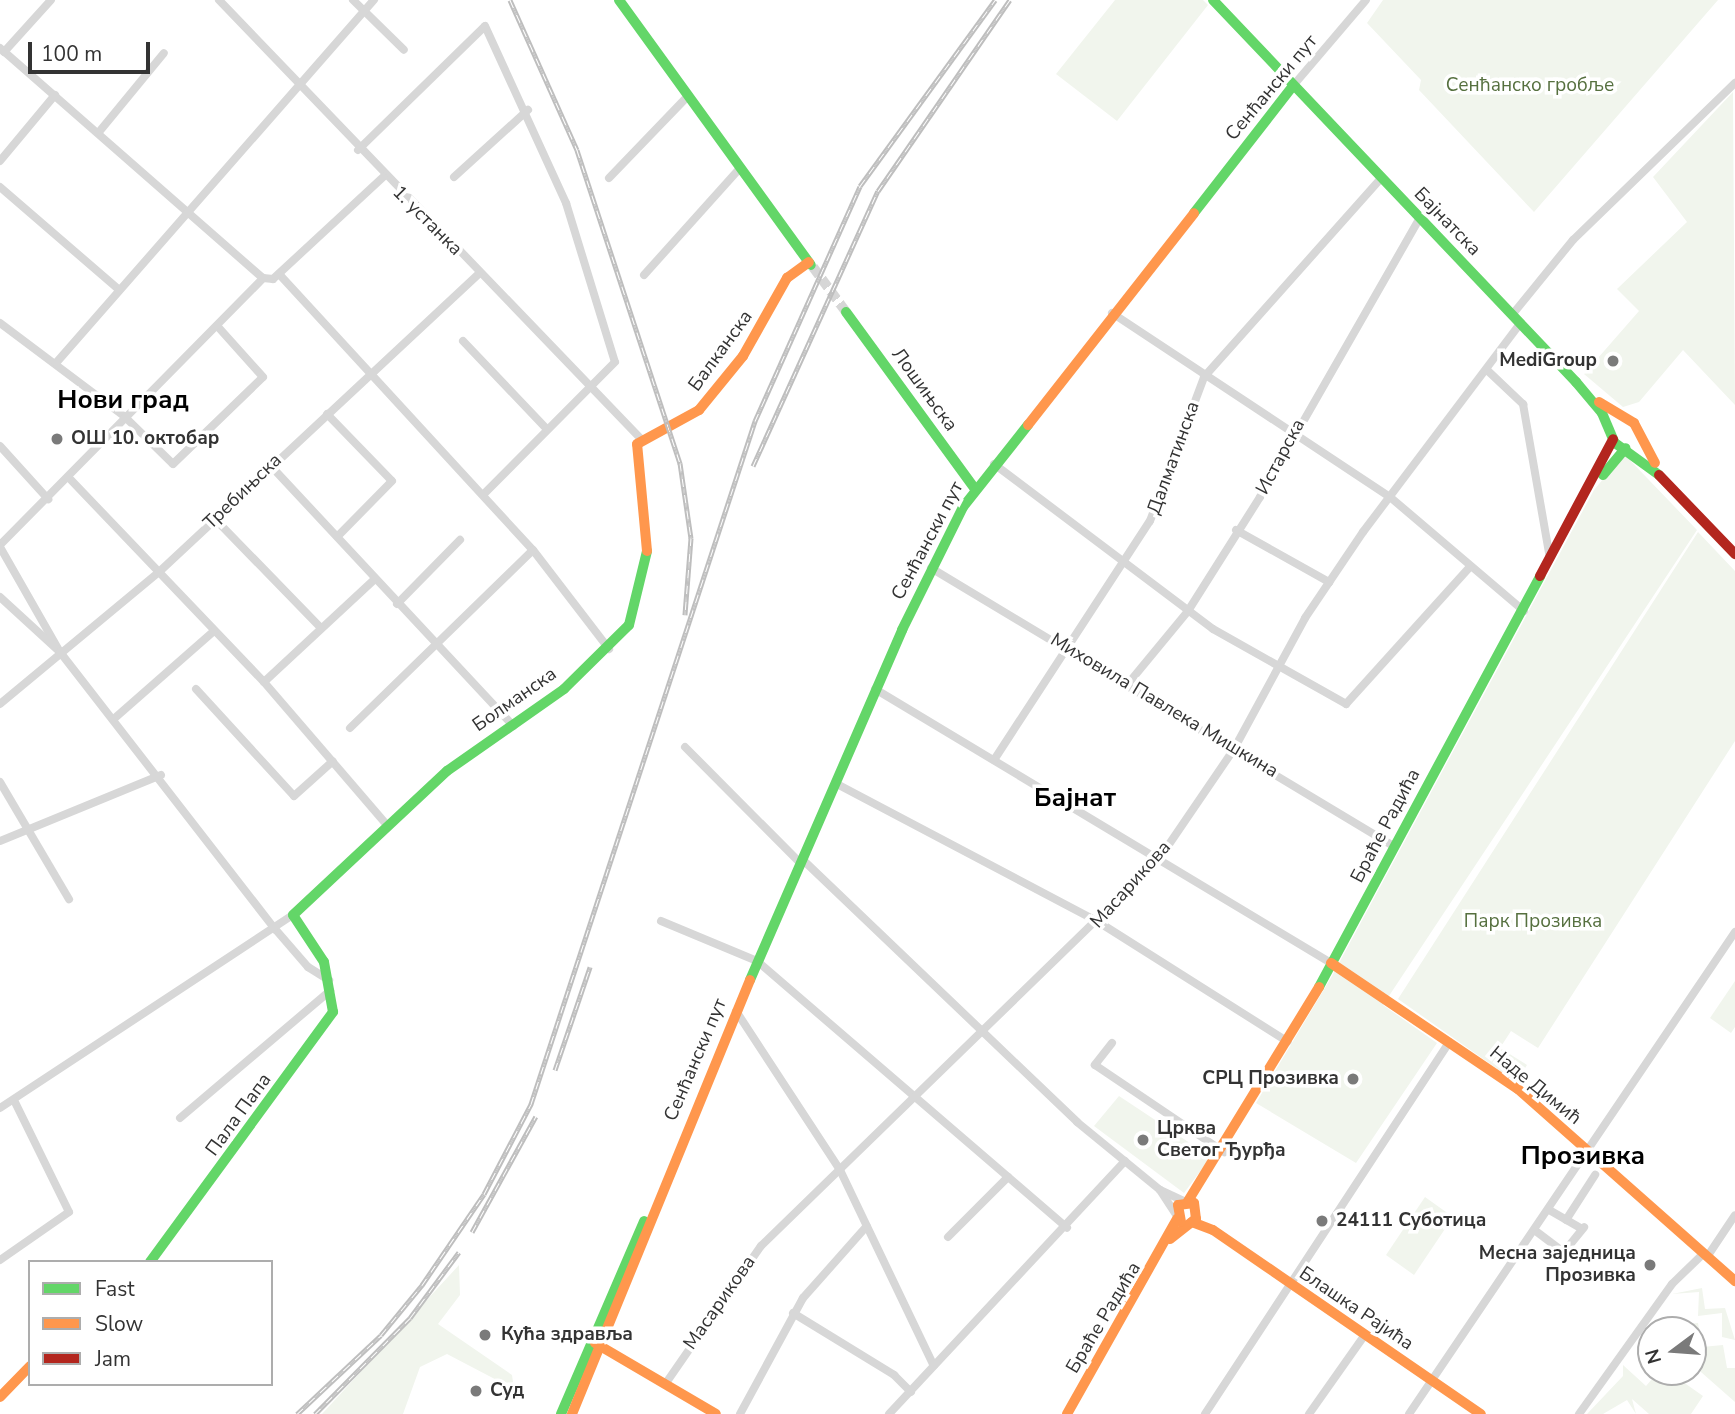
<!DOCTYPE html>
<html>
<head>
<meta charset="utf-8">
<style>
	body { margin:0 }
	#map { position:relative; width:1735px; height:1414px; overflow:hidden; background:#fff; font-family:"Nunito Sans",sans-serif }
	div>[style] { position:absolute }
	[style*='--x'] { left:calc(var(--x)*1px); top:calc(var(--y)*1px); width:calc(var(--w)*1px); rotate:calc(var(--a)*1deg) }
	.green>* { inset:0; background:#f1f5ed }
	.secondary-tunnel>* { height:10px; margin-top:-5px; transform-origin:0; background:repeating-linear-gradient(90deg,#d6d6d6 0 10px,transparent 0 15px) }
	.street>* { height:8px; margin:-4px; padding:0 4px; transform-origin:4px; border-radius:4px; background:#d7d7d7 }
	.fast>* { height:10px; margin:-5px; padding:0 5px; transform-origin:5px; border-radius:5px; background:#63d668 }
	.slow>* { height:10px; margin:-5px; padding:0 5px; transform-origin:5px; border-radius:5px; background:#ff974d }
	.jam>* { height:10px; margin:-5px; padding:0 5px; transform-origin:5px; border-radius:5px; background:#b3261e }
	.rail>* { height:5px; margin-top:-2.5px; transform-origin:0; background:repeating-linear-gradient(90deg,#fff 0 8px,#bebebe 0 16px); box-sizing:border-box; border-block:2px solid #bebebe }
	.dots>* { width:19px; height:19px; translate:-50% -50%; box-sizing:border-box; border:4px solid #fff; border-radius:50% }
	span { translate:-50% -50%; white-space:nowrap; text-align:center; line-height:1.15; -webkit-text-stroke:7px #fff; paint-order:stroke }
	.park-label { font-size:19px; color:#56703f }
	.street-label { font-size:19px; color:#333 }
	.poi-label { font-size:19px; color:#333; font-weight:700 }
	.right { translate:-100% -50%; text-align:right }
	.left { translate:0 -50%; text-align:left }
	.district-label { font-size:26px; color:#000; font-weight:700 }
	.legend { position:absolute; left:28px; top:1260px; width:245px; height:126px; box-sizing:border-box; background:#fff; border:2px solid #adadad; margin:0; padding:9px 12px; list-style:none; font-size:21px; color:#333 }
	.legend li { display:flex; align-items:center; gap:14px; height:35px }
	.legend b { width:35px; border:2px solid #adadad }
	.north { position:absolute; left:1637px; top:1316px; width:70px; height:70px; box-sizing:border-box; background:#fff; border:2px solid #adadad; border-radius:50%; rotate:254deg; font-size:19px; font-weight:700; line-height:28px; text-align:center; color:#333 }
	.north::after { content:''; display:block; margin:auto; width:24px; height:32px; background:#7a7a7a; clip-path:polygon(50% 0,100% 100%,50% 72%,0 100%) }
	.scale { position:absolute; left:28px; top:42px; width:122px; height:32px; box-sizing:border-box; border:4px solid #333; border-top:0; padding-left:9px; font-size:21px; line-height:24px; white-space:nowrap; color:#333; -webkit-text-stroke:5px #fff; paint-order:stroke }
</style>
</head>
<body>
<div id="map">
	<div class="green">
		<i style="clip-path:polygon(1115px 0,1203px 0,1208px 5px,1117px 121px,1056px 74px)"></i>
		<i style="clip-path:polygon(1383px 0,1718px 0,1534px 212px,1419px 90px,1421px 80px,1367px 23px)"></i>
		<i style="clip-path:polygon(1733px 92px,1735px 405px,1683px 350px,1639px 402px,1623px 407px,1584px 374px,1639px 311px,1617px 289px,1687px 222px,1653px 177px)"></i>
		<i style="clip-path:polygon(1624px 454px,1697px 530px,1383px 1005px,1437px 1043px,1356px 1163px,1256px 1103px,1332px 976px,1594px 490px)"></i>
		<i style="clip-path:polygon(1698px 532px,1735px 571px,1735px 741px,1538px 1048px,1511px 1031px,1500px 1048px,1527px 1065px,1516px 1082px,1398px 999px)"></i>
		<i style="clip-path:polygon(1735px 981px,1735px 1027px,1731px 1033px,1710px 1018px)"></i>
		<i style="clip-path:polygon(1119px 1096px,1211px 1157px,1184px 1193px,1094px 1126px)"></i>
		<i style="clip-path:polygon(1425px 1197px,1453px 1217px,1414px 1275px,1386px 1255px)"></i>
		<i style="clip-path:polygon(459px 1265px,460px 1295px,438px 1324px,512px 1375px,514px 1389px,447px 1354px,420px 1367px,403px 1414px,322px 1414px)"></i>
		<i style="clip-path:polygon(1702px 1288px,1705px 1309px,1725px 1308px,1735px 1340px,1722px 1337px,1722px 1313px,1698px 1316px,1699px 1292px,1672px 1294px)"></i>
		<i style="clip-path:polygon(1698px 1323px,1702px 1347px,1723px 1345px,1727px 1368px,1735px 1368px,1735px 1402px,1693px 1365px,1693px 1330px,1678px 1325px)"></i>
		<i style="clip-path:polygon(1623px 1365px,1646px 1386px,1658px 1372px,1669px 1372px,1703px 1396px,1691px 1414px,1649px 1414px,1632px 1399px,1636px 1414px,1627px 1400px,1603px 1414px,1587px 1414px,1623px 1376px)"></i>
	</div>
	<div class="secondary-tunnel">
		<i style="--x:813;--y:267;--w:56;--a:53.7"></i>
	</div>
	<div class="street">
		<i style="--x:219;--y:0;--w:608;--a:46.13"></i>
		<i style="--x:353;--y:0;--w:71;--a:44.4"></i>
		<i style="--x:0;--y:48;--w:349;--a:41.2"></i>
		<i style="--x:4;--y:52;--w:70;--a:-47.9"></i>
		<i style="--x:1292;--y:87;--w:114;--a:-49.6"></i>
		<i style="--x:99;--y:132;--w:102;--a:-50.6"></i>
		<i style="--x:358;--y:150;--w:177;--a:-44.3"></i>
		<i style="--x:485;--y:26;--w:195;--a:65.4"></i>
		<i style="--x:566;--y:203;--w:166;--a:72.9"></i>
		<i style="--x:615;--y:362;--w:187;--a:134.8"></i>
		<i style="--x:0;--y:161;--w:86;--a:-50.2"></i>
		<i style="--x:454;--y:177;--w:100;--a:-42.2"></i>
		<i style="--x:609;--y:178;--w:114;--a:-46.1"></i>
		<i style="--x:0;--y:187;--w:155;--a:40.8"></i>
		<i style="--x:279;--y:274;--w:375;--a:47.4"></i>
		<i style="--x:533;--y:550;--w:125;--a:52.5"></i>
		<i style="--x:644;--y:275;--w:144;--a:-48.1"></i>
		<i style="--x:1112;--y:313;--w:333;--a:33.5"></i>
		<i style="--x:1390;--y:497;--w:176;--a:40.4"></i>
		<i style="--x:1512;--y:315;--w:97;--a:-50.9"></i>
		<i style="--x:1573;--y:240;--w:226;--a:-44.1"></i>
		<i style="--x:0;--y:323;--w:156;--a:36.9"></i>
		<i style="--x:125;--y:417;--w:67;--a:44.4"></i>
		<i style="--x:173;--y:464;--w:125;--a:-44"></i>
		<i style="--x:263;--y:377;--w:66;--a:-131.9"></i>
		<i style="--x:463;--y:341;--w:119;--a:46.4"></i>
		<i style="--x:56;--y:363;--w:483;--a:-48.8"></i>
		<i style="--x:1487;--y:370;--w:50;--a:43.4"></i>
		<i style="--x:1523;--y:404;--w:156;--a:80.1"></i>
		<i style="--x:327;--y:414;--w:93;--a:45.9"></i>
		<i style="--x:392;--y:481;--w:78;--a:134.5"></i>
		<i style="--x:0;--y:446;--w:72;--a:47.8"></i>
		<i style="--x:994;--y:464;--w:274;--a:37"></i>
		<i style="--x:1213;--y:629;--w:153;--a:29.4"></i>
		<i style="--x:1346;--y:704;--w:185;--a:-47.9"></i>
		<i style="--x:270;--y:465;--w:357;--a:47"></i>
		<i style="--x:71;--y:480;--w:279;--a:46.3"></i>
		<i style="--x:264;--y:682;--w:187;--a:49.3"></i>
		<i style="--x:215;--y:519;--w:152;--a:45.8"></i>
		<i style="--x:1236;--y:530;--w:107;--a:29.2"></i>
		<i style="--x:0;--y:545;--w:375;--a:-45.4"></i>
		<i style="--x:263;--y:278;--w:10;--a:6"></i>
		<i style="--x:273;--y:279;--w:150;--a:-42.8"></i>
		<i style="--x:0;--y:547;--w:121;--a:60.3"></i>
		<i style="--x:931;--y:568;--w:541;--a:31.02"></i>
		<i style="--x:0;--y:597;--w:81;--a:42.5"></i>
		<i style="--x:60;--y:652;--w:352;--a:52.2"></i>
		<i style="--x:276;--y:930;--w:49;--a:49.1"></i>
		<i style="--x:308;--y:967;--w:25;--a:32"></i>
		<i style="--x:397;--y:604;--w:90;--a:-45.5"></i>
		<i style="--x:264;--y:682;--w:151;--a:-42.9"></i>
		<i style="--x:1127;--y:685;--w:96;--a:-50.5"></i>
		<i style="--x:1188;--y:611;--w:135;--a:-57.7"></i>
		<i style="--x:1260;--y:497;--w:320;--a:-60.2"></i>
		<i style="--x:196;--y:689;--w:145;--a:47.5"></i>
		<i style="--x:294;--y:796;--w:52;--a:-41.9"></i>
		<i style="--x:875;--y:689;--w:532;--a:31"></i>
		<i style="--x:0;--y:704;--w:207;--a:-39.7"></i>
		<i style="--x:159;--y:572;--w:437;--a:-43"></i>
		<i style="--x:116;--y:717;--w:130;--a:-41.3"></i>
		<i style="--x:350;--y:728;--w:255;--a:-44.2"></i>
		<i style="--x:685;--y:747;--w:163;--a:45.2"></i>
		<i style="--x:994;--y:760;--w:285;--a:-56.9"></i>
		<i style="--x:1150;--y:521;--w:154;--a:-69.4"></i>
		<i style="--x:1204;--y:377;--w:266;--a:-48.3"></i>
		<i style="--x:0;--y:782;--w:136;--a:59.5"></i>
		<i style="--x:835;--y:783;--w:300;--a:27.8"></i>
		<i style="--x:1100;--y:923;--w:222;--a:32.3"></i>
		<i style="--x:0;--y:841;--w:174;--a:-22.3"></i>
		<i style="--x:802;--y:859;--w:381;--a:43.7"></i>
		<i style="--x:1077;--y:1122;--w:107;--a:39.3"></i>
		<i style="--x:1160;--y:1190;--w:26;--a:25"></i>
		<i style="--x:661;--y:921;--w:104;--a:22.6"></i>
		<i style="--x:757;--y:961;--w:409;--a:40.7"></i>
		<i style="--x:736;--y:1011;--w:190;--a:56.8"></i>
		<i style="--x:840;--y:1170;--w:217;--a:64.4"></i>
		<i style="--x:1112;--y:1043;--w:28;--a:128"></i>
		<i style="--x:1095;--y:1065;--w:156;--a:34"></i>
		<i style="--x:0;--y:1108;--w:351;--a:-33.4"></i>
		<i style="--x:180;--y:1118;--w:197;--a:-40.3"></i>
		<i style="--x:1160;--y:1190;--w:30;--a:57"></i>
		<i style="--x:1551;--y:1211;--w:34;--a:30"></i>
		<i style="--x:1566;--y:1220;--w:54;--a:-57.2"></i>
		<i style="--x:1537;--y:1232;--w:34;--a:37"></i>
		<i style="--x:1564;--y:1252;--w:32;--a:-51"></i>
		<i style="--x:948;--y:1237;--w:85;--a:-45"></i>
		<i style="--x:1707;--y:1257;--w:50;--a:-56.3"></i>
		<i style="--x:0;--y:1260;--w:84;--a:-34.8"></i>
		<i style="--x:69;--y:1212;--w:125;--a:-116.2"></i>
		<i style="--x:793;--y:1313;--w:119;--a:31.5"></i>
		<i style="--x:894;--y:1375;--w:24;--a:45"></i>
		<i style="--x:666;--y:1383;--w:167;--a:-55.3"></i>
		<i style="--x:761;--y:1246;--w:555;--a:-44.2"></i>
		<i style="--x:1159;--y:859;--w:133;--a:-55.7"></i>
		<i style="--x:1234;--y:749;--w:149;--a:-61.5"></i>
		<i style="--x:1305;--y:618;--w:104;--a:-56"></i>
		<i style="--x:1363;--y:532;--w:261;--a:-53"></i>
		<i style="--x:740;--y:1414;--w:132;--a:-61.5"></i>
		<i style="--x:803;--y:1298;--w:96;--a:-48.4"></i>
		<i style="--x:889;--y:1414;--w:346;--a:-47"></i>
		<i style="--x:1205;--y:1414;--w:445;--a:-56.7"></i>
		<i style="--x:1309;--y:1414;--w:95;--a:-54.8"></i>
		<i style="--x:1409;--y:1414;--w:582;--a:-55.93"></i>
		<i style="--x:1579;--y:1414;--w:160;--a:-54.4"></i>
		<i style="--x:1672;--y:1284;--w:43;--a:-44.1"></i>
	</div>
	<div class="fast">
		<i style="--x:619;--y:0;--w:327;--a:54.1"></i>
		<i style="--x:1213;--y:0;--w:527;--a:46.46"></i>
		<i style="--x:1576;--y:382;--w:40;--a:50"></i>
		<i style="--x:1602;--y:413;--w:33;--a:67"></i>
		<i style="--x:1615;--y:443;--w:54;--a:36"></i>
		<i style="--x:1194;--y:213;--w:160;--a:-52.1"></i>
		<i style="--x:846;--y:312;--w:219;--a:53.9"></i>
		<i style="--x:1603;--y:475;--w:35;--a:-50"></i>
		<i style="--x:750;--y:980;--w:382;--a:-66.5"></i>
		<i style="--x:902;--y:630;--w:137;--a:-63.6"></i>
		<i style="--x:963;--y:507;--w:105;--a:-51.6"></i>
		<i style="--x:1319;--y:987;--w:467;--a:-61.7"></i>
		<i style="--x:150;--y:1262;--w:310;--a:-53.8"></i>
		<i style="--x:333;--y:1012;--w:51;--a:-100.2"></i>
		<i style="--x:324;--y:962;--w:56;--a:-123.4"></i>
		<i style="--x:293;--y:915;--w:211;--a:-43.1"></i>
		<i style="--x:447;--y:771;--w:143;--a:-35"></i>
		<i style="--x:564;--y:689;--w:91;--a:-44.6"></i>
		<i style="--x:629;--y:625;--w:76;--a:-76.3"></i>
		<i style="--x:561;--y:1414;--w:210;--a:-66.7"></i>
	</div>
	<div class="slow">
		<i style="--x:1599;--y:402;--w:41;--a:31"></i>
		<i style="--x:1634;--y:423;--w:45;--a:62.3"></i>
		<i style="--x:1028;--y:425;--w:269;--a:-51.9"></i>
		<i style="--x:647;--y:551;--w:107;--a:-95.3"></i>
		<i style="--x:637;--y:444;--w:71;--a:-28.7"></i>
		<i style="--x:699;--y:410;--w:70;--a:-50.8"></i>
		<i style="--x:743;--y:356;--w:90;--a:-60.6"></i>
		<i style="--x:787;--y:278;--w:27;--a:-36"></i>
		<i style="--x:1331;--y:963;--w:225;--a:34"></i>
		<i style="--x:1518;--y:1089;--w:290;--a:41.5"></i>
		<i style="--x:1188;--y:1201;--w:251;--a:-58.5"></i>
		<i style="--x:1192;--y:1222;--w:22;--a:21"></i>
		<i style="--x:1213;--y:1230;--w:325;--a:34.5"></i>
		<i style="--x:1170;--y:1239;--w:33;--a:-38"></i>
		<i style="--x:1196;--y:1219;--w:16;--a:-97"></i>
		<i style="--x:1194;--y:1203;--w:16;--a:173"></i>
		<i style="--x:1178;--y:1205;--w:17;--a:80"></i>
		<i style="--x:595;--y:1343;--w:140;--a:30.4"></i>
		<i style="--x:0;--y:1397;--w:43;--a:-45.9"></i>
		<i style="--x:572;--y:1414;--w:469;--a:-67.7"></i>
		<i style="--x:1067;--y:1414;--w:224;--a:-60.6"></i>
	</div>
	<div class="jam">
		<i style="--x:1659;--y:475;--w:110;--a:46.1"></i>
		<i style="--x:1540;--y:576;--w:155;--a:-61.9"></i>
	</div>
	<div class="rail">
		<i style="--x:510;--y:0;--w:164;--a:65.9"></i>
		<i style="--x:577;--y:150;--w:330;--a:71.8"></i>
		<i style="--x:680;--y:463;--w:76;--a:81.7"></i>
		<i style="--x:691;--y:538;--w:77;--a:94.5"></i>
		<i style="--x:753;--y:466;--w:302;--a:-65.6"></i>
		<i style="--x:878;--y:191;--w:232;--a:-55.4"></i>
		<i style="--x:555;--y:1070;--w:109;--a:-71.2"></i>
		<i style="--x:472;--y:1232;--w:132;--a:-61.1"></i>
		<i style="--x:297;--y:1414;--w:115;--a:-43.2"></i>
		<i style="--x:381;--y:1335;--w:65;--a:-50.6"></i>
		<i style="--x:422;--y:1285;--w:110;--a:-55.7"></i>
		<i style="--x:484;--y:1194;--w:102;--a:-62.4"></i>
		<i style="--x:531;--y:1104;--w:719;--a:-71.84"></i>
		<i style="--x:755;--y:421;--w:257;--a:-65.9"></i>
		<i style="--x:860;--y:186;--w:230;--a:-54"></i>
		<i style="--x:315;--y:1414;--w:135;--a:-45.3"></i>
		<i style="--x:410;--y:1318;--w:82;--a:-53.4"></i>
	</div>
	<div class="dots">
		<i style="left:1613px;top:361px;background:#7a7a7a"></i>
		<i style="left:57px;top:439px;background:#7a7a7a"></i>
		<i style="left:1353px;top:1079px;background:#7a7a7a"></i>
		<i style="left:1143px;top:1140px;background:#7a7a7a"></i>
		<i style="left:1322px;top:1221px;background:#7a7a7a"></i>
		<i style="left:1650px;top:1265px;background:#7a7a7a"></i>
		<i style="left:485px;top:1335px;background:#7a7a7a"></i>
		<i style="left:476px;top:1391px;background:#7a7a7a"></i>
	</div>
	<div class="park-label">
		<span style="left:1530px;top:86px">Сенћанско гробље</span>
		<span style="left:1533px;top:922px">Парк Прозивка</span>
	</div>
	<div class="street-label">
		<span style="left:1272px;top:88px;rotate:-50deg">Сенћански пут</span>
		<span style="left:427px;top:221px;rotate:45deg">1. устанка</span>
		<span style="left:1447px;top:222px;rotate:46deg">Бајнатска</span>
		<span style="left:721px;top:351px;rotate:-54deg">Балканска</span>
		<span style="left:924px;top:390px;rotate:54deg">Лошињска</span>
		<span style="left:1281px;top:457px;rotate:-62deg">Истарска</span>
		<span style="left:1174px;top:458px;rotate:-70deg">Далматинска</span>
		<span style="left:243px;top:492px;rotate:-44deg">Требињска</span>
		<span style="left:928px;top:541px;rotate:-62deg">Сенћански пут</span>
		<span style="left:515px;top:700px;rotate:-35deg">Болманска</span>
		<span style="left:1164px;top:706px;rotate:31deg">Миховила Павлека Мишкина</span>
		<span style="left:1386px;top:826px;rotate:-62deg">Браће Радића</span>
		<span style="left:1131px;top:885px;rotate:-48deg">Масарикова</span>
		<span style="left:696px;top:1060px;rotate:-67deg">Сенћански пут</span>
		<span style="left:1535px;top:1086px;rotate:39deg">Наде Димић</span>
		<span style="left:239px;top:1115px;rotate:-54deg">Пала Папа</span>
		<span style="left:720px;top:1303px;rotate:-55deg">Масарикова</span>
		<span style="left:1356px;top:1309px;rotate:34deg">Блашка Рајића</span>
		<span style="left:1104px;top:1318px;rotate:-59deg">Браће Радића</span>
	</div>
	<div class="poi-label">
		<span class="right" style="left:1597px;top:361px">MediGroup</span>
		<span class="left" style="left:71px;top:439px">ОШ 10. октобар</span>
		<span class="right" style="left:1339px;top:1079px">СРЦ Прозивка</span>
		<span class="left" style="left:1157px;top:1140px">Црква<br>Светог Ђурђа</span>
		<span class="left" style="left:1336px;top:1221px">24111 Суботица</span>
		<span class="right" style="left:1636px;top:1265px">Месна заједница<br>Прозивка</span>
		<span class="left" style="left:501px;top:1335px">Кућа здравља</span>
		<span class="left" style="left:490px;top:1391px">Суд</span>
	</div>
	<div class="district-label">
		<span style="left:123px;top:400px">Нови град</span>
		<span style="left:1075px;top:798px">Бајнат</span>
		<span style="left:1583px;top:1156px">Прозивка</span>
	</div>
	<ul class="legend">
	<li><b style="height:9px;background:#63d668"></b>Fast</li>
	<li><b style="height:9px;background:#ff974d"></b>Slow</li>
	<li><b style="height:9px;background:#b3261e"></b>Jam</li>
	</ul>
	<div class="north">N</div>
	<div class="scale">100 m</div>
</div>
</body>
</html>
